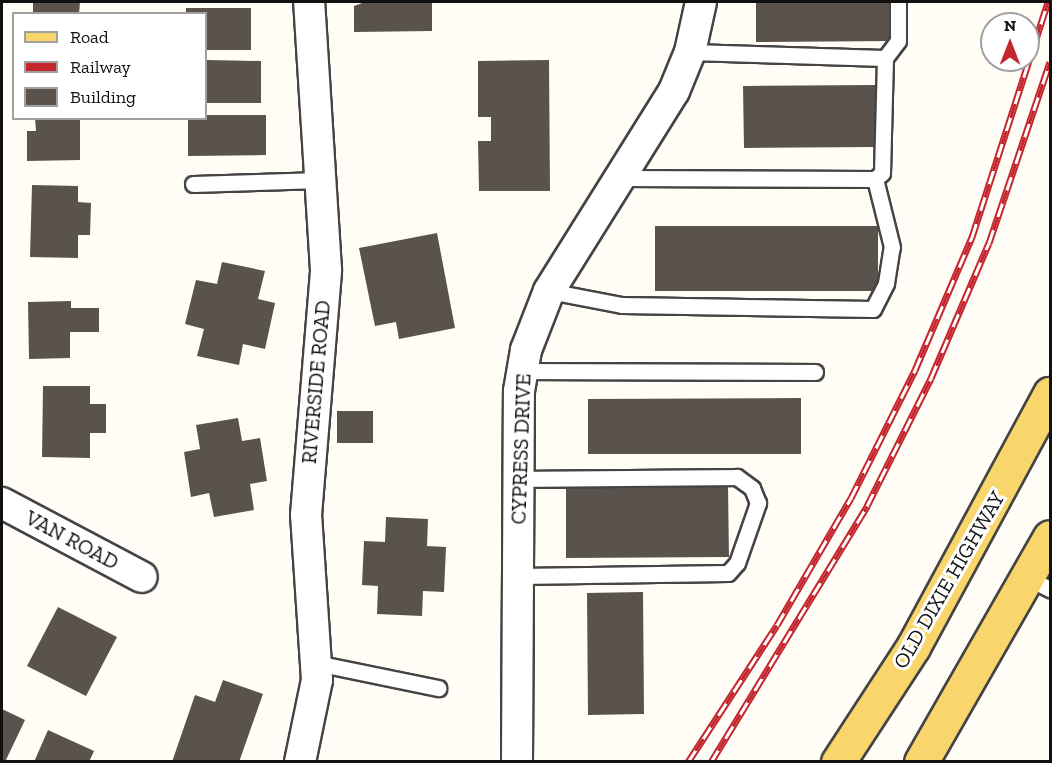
<!DOCTYPE html>
<html>
<head>
<meta charset="utf-8">
<style>
	body { margin:0 }
	#map { position:relative; width:1052px; height:763px; overflow:hidden; background:#fffdf5; font-family:"Zilla Slab",serif }
	div>[style] { position:absolute }
	[style*='--x'] { left:calc(var(--x)*1px); top:calc(var(--y)*1px); width:calc(var(--w)*1px); rotate:calc(var(--a)*1deg) }
	.building>* { inset:0; background:#5a524d }
	.roads { filter:drop-shadow(2px 0 #444) drop-shadow(-2px 0 #444) drop-shadow(0 2px #444) drop-shadow(0 -2px #444) }
	.service>* { height:15px; margin:-7.5px; padding:0 7.5px; transform-origin:7.5px; border-radius:7.5px; background:#fff }
	.minor>* { height:30px; margin:-15px; padding:0 15px; transform-origin:15px; border-radius:15px; background:#fff }
	.primary>* { height:33px; margin:-16.5px; padding:0 16.5px; transform-origin:16.5px; border-radius:16.5px; background:#f9d66b }
	.rail>* { height:7px; margin-top:-3.5px; transform-origin:0; background:repeating-linear-gradient(90deg,#fff 0 14px,#c4262e 0 28px); box-sizing:border-box; border-block:2px solid #c4262e }
	span { translate:-50% -50%; white-space:nowrap; text-align:center; line-height:1.15; -webkit-text-stroke:6px #fff; paint-order:stroke }
	.street-label { font-size:21px; color:#111 }
	.frame { position:absolute; inset:0; border:3px solid #111; pointer-events:none }
	.legend { position:absolute; left:12px; top:12px; width:195px; height:108px; box-sizing:border-box; background:#fff; border:2px solid #a0a0a0; margin:0; padding:8px 10px; list-style:none; font-size:18px; color:#111 }
	.legend li { display:flex; align-items:center; gap:12px; height:30px }
	.legend b { width:30px; border:2px solid #a0a0a0 }
	.north { position:absolute; left:980px; top:12px; width:60px; height:60px; box-sizing:border-box; background:#fff; border:2px solid #a0a0a0; border-radius:50%; rotate:0deg; font-size:16px; font-weight:700; line-height:24px; text-align:center; color:#111 }
	.north::after { content:''; display:block; margin:auto; width:21px; height:27px; background:#c4262e; clip-path:polygon(50% 0,100% 100%,50% 72%,0 100%) }
</style>
</head>
<body>
<div id="map">
	<div class="building">
		<i style="clip-path:polygon(33px 2px,80px 2px,79px 14px,33px 14px)"></i>
		<i style="clip-path:polygon(365px 2px,432px 2px,432px 31px,354px 32px,354px 6px)"></i>
		<i style="clip-path:polygon(756px 2px,894px 2px,894px 41px,756px 42px)"></i>
		<i style="clip-path:polygon(186px 8px,251px 8px,251px 50px,206px 50px,206px 14px,186px 14px)"></i>
		<i style="clip-path:polygon(206px 60px,261px 61px,261px 103px,206px 103px)"></i>
		<i style="clip-path:polygon(549px 60px,550px 191px,479px 191px,478px 141px,491px 141px,491px 117px,478px 117px,478px 61px)"></i>
		<i style="clip-path:polygon(875px 85px,876px 147px,744px 148px,743px 86px)"></i>
		<i style="clip-path:polygon(206px 115px,266px 115px,266px 155px,188px 156px,188px 118px)"></i>
		<i style="clip-path:polygon(35px 118px,80px 118px,80px 160px,27px 161px,27px 131px,36px 131px)"></i>
		<i style="clip-path:polygon(32px 185px,78px 186px,78px 202px,91px 203px,90px 235px,78px 235px,78px 258px,30px 257px)"></i>
		<i style="clip-path:polygon(655px 226px,878px 226px,878px 291px,655px 291px)"></i>
		<i style="clip-path:polygon(437px 233px,455px 328px,399px 339px,396px 322px,375px 326px,359px 248px)"></i>
		<i style="clip-path:polygon(222px 262px,265px 271px,258px 299px,275px 303px,265px 349px,243px 344px,239px 365px,197px 356px,204px 329px,185px 324px,196px 280px,217px 284px)"></i>
		<i style="clip-path:polygon(71px 301px,71px 308px,99px 308px,99px 332px,70px 332px,70px 358px,29px 359px,28px 302px)"></i>
		<i style="clip-path:polygon(43px 386px,90px 386px,90px 404px,106px 404px,106px 433px,90px 433px,90px 458px,42px 457px)"></i>
		<i style="clip-path:polygon(801px 398px,801px 454px,588px 454px,588px 399px)"></i>
		<i style="clip-path:polygon(337px 411px,373px 411px,373px 443px,337px 443px)"></i>
		<i style="clip-path:polygon(238px 418px,242px 441px,260px 438px,267px 481px,250px 484px,254px 510px,214px 517px,209px 493px,191px 497px,184px 452px,200px 449px,196px 425px)"></i>
		<i style="clip-path:polygon(566px 487px,728px 487px,729px 557px,566px 558px)"></i>
		<i style="clip-path:polygon(386px 517px,428px 519px,427px 546px,446px 547px,444px 592px,423px 591px,422px 616px,377px 614px,378px 586px,362px 585px,364px 541px,385px 542px)"></i>
		<i style="clip-path:polygon(643px 592px,644px 714px,588px 715px,587px 593px)"></i>
		<i style="clip-path:polygon(58px 607px,117px 637px,86px 696px,27px 666px)"></i>
		<i style="clip-path:polygon(223px 680px,263px 694px,239px 762px,172px 762px,195px 695px,215px 702px)"></i>
		<i style="clip-path:polygon(2px 709px,25px 720px,5px 762px,2px 762px)"></i>
		<i style="clip-path:polygon(48px 730px,94px 751px,89px 762px,34px 762px)"></i>
	</div>
	<div class="roads">
		<div class="service">
			<i style="--x:690;--y:52;--w:195;--a:1.8"></i>
			<i style="--x:620;--y:178;--w:255;--a:0.2"></i>
			<i style="--x:875;--y:179;--w:9;--a:-41"></i>
			<i style="--x:882;--y:173;--w:115;--a:-88.5"></i>
			<i style="--x:885;--y:58;--w:21;--a:-53"></i>
			<i style="--x:898;--y:41;--w:39;--a:-90"></i>
			<i style="--x:193;--y:184;--w:128;--a:-1.8"></i>
			<i style="--x:549;--y:291;--w:74;--a:10.9"></i>
			<i style="--x:622;--y:305;--w:251;--a:0.9"></i>
			<i style="--x:873;--y:309;--w:29;--a:-63"></i>
			<i style="--x:886;--y:283;--w:36;--a:-81"></i>
			<i style="--x:892;--y:247;--w:70;--a:-104"></i>
			<i style="--x:522;--y:371;--w:293;--a:0.2"></i>
			<i style="--x:518;--y:576;--w:210;--a:-0.8"></i>
			<i style="--x:728;--y:573;--w:13;--a:-48"></i>
			<i style="--x:737;--y:563;--w:64;--a:-70.7"></i>
			<i style="--x:758;--y:503;--w:16;--a:-112"></i>
			<i style="--x:752;--y:488;--w:19;--a:-144"></i>
			<i style="--x:737;--y:477;--w:219;--a:179.5"></i>
			<i style="--x:1028;--y:578;--w:25;--a:27"></i>
			<i style="--x:316;--y:663;--w:125;--a:11.6"></i>
		</div>
		<div class="minor">
			<i style="--x:2;--y:503;--w:158;--a:27.9"></i>
			<i style="--x:300;--y:762;--w:84;--a:-78.3"></i>
			<i style="--x:317;--y:680;--w:165;--a:-93.8"></i>
			<i style="--x:306;--y:515;--w:246;--a:-85.3"></i>
			<i style="--x:326;--y:270;--w:269;--a:-93.6"></i>
			<i style="--x:517;--y:762;--w:371;--a:-89.7"></i>
			<i style="--x:519;--y:391;--w:42;--a:-80.3"></i>
			<i style="--x:526;--y:350;--w:63;--a:-68.7"></i>
			<i style="--x:549;--y:291;--w:236;--a:-58"></i>
			<i style="--x:674;--y:91;--w:42;--a:-67.7"></i>
			<i style="--x:690;--y:52;--w:51;--a:-77.6"></i>
		</div>
		<div class="primary">
			<i style="--x:838;--y:762;--w:137;--a:-56.9"></i>
			<i style="--x:913;--y:647;--w:288;--a:-61.6"></i>
			<i style="--x:921;--y:762;--w:259;--a:-60.2"></i>
		</div>
	</div>
	<div class="rail">
		<i style="--x:688;--y:762;--w:163;--a:-57"></i>
		<i style="--x:777;--y:625;--w:147;--a:-59.8"></i>
		<i style="--x:851;--y:498;--w:143;--a:-63.4"></i>
		<i style="--x:915;--y:370;--w:145;--a:-66.8"></i>
		<i style="--x:972;--y:237;--w:247;--a:-72.1"></i>
		<i style="--x:711;--y:762;--w:300;--a:-58.6"></i>
		<i style="--x:867;--y:506;--w:143;--a:-63.4"></i>
		<i style="--x:931;--y:378;--w:147;--a:-66.8"></i>
		<i style="--x:989;--y:243;--w:191;--a:-71.4"></i>
	</div>
	<div class="street-label">
		<span style="left:316px;top:382px;rotate:-85deg">RIVERSIDE ROAD</span>
		<span style="left:521px;top:449px;rotate:-88deg">CYPRESS DRIVE</span>
		<span style="left:72px;top:540px;rotate:28deg">VAN ROAD</span>
		<span style="left:949px;top:580px;rotate:-60deg">OLD DIXIE HIGHWAY</span>
	</div>
	<div class="frame"></div>
	<ul class="legend">
	<li><b style="height:8px;background:#f9d66b"></b>Road</li>
	<li><b style="height:8px;background:#c4262e"></b>Railway</li>
	<li><b style="height:16px;background:#5a524d"></b>Building</li>
	</ul>
	<div class="north">N</div>
</div>
</body>
</html>
